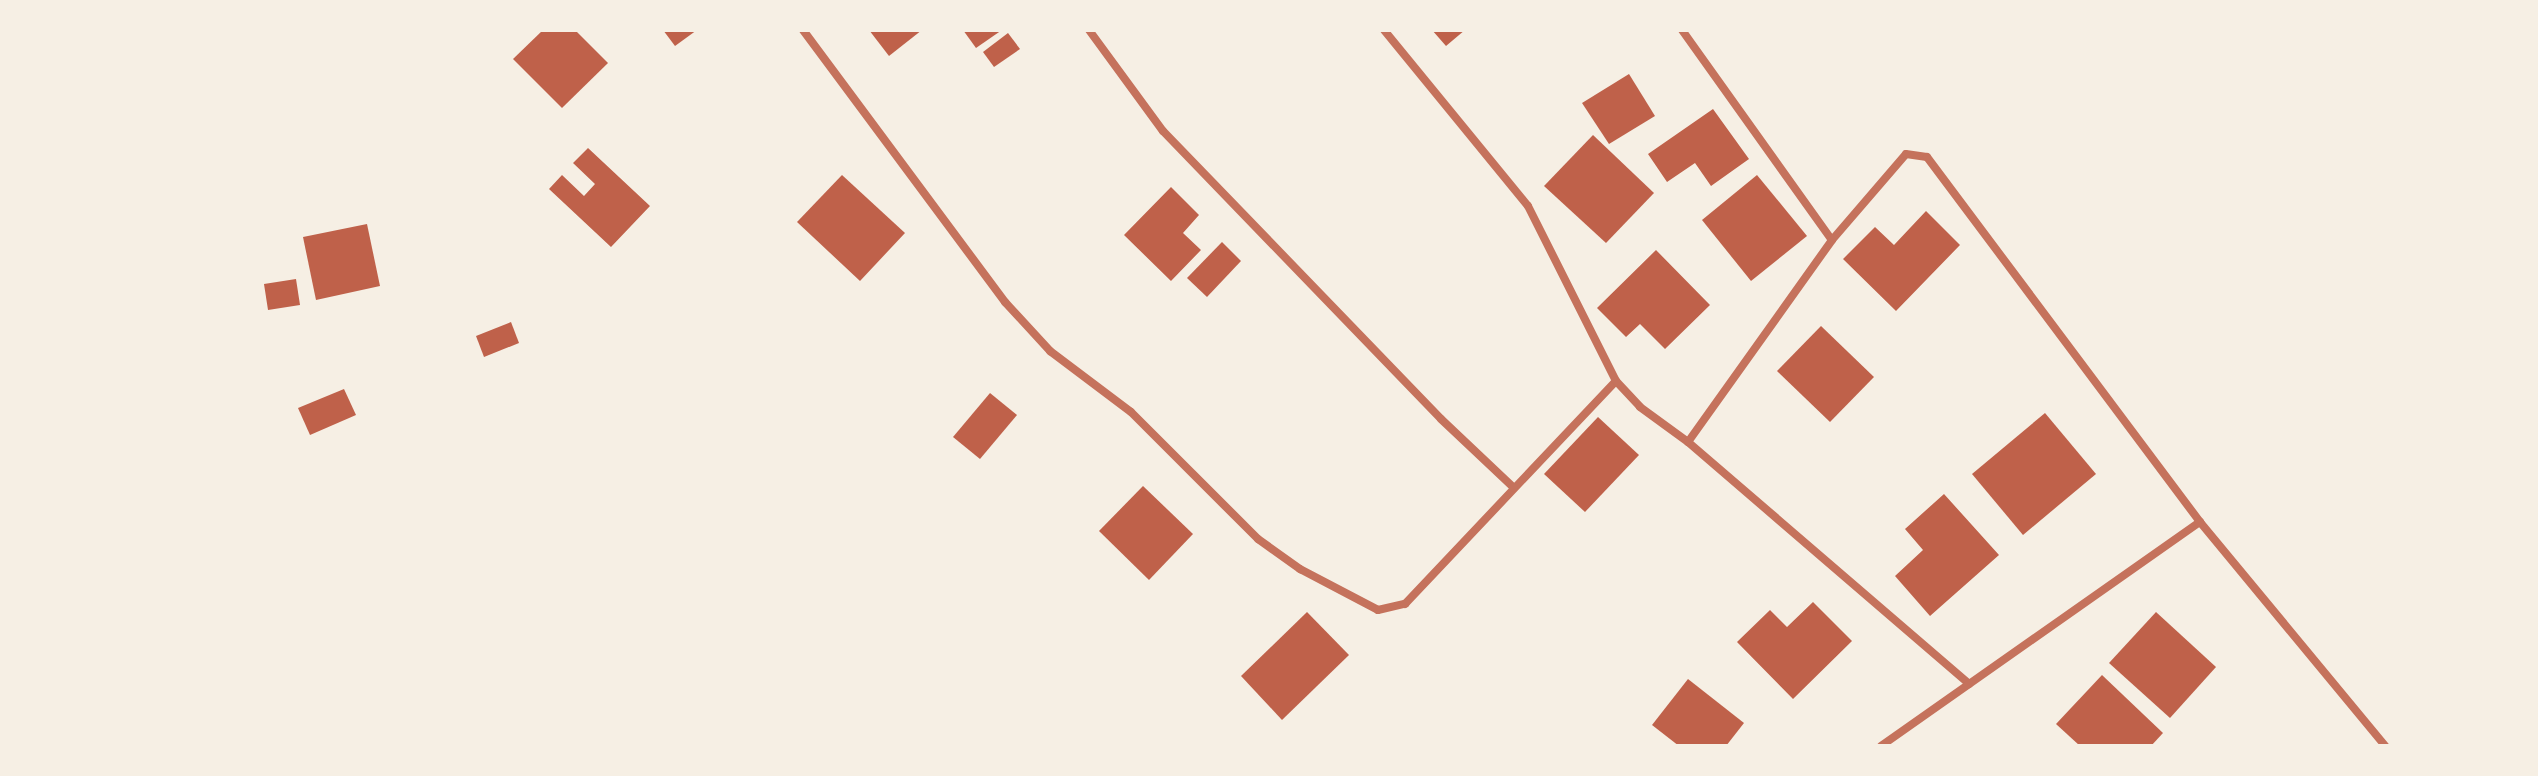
<!DOCTYPE html>
<html>
<head>
<meta charset="utf-8">
<style>
	body { margin:0 }
	#map { position:relative; width:2538px; height:776px; overflow:hidden; background:#f6efe4; font-family:"Playfair Display",serif }
	div>[style] { position:absolute }
	[style*='--x'] { left:calc(var(--x)*1px); top:calc(var(--y)*1px); width:calc(var(--w)*1px); rotate:calc(var(--a)*1deg) }
	.building>* { inset:0; background:#bf614a }
	.minor>* { height:8px; margin:-4px; padding:0 4px; transform-origin:4px; border-radius:4px; background:#c5725c }
	span { translate:-50% -50%; white-space:nowrap; text-align:center; line-height:1.15; -webkit-text-stroke:7px #f6efe4; paint-order:stroke }
	.frame { position:absolute; inset:0; border:32px solid #f6efe4; pointer-events:none }
</style>
</head>
<body>
<div id="map">
	<div class="building">
		<i style="clip-path:polygon(543px 30px,575px 30px,608px 63px,562px 108px,513px 59px)"></i>
		<i style="clip-path:polygon(663px 30px,697px 30px,675px 46px)"></i>
		<i style="clip-path:polygon(869px 30px,922px 30px,889px 56px)"></i>
		<i style="clip-path:polygon(963px 30px,1002px 30px,976px 48px)"></i>
		<i style="clip-path:polygon(1432px 30px,1465px 30px,1446px 46px)"></i>
		<i style="clip-path:polygon(1008px 33px,1020px 49px,994px 67px,983px 52px)"></i>
		<i style="clip-path:polygon(1629px 74px,1655px 116px,1609px 144px,1582px 103px)"></i>
		<i style="clip-path:polygon(1713px 109px,1749px 159px,1711px 186px,1695px 163px,1667px 182px,1648px 154px)"></i>
		<i style="clip-path:polygon(1593px 135px,1654px 193px,1606px 243px,1544px 186px)"></i>
		<i style="clip-path:polygon(588px 148px,650px 206px,611px 247px,549px 189px,562px 175px,584px 196px,595px 184px,573px 163px)"></i>
		<i style="clip-path:polygon(842px 175px,905px 233px,860px 281px,797px 222px)"></i>
		<i style="clip-path:polygon(1757px 175px,1807px 236px,1751px 281px,1702px 220px)"></i>
		<i style="clip-path:polygon(1171px 187px,1199px 215px,1183px 233px,1201px 250px,1171px 281px,1124px 235px)"></i>
		<i style="clip-path:polygon(1926px 211px,1960px 245px,1896px 311px,1843px 259px,1875px 227px,1894px 245px)"></i>
		<i style="clip-path:polygon(367px 224px,380px 286px,316px 300px,303px 237px)"></i>
		<i style="clip-path:polygon(1222px 242px,1241px 261px,1207px 297px,1187px 278px)"></i>
		<i style="clip-path:polygon(1656px 250px,1710px 305px,1665px 349px,1640px 324px,1626px 337px,1597px 308px)"></i>
		<i style="clip-path:polygon(296px 279px,300px 305px,268px 310px,264px 284px)"></i>
		<i style="clip-path:polygon(511px 322px,519px 343px,484px 357px,476px 336px)"></i>
		<i style="clip-path:polygon(1821px 326px,1874px 377px,1830px 422px,1777px 371px)"></i>
		<i style="clip-path:polygon(344px 389px,356px 415px,310px 435px,298px 408px)"></i>
		<i style="clip-path:polygon(990px 393px,1017px 415px,980px 459px,953px 437px)"></i>
		<i style="clip-path:polygon(2045px 413px,2096px 474px,2023px 535px,1972px 474px)"></i>
		<i style="clip-path:polygon(1598px 417px,1639px 455px,1585px 512px,1544px 474px)"></i>
		<i style="clip-path:polygon(1143px 486px,1193px 534px,1149px 580px,1099px 531px)"></i>
		<i style="clip-path:polygon(1944px 494px,1999px 555px,1930px 616px,1895px 576px,1923px 550px,1905px 529px)"></i>
		<i style="clip-path:polygon(1813px 602px,1852px 641px,1793px 699px,1737px 642px,1770px 610px,1787px 627px)"></i>
		<i style="clip-path:polygon(1307px 612px,1349px 655px,1282px 720px,1241px 676px)"></i>
		<i style="clip-path:polygon(2156px 612px,2216px 667px,2170px 718px,2109px 663px)"></i>
		<i style="clip-path:polygon(2102px 675px,2163px 733px,2151px 746px,2080px 746px,2056px 724px)"></i>
		<i style="clip-path:polygon(1688px 679px,1744px 723px,1726px 746px,1679px 746px,1652px 725px)"></i>
	</div>
	<div class="minor">
		<i style="--x:803;--y:30;--w:339;--a:53.4"></i>
		<i style="--x:1005;--y:302;--w:67;--a:47.4"></i>
		<i style="--x:1050;--y:351;--w:101;--a:37"></i>
		<i style="--x:1131;--y:412;--w:180;--a:45"></i>
		<i style="--x:1258;--y:539;--w:52;--a:35.5"></i>
		<i style="--x:1300;--y:569;--w:88;--a:27.7"></i>
		<i style="--x:1378;--y:610;--w:28;--a:-13"></i>
		<i style="--x:1405;--y:604;--w:307;--a:-46.6"></i>
		<i style="--x:1089;--y:30;--w:125;--a:53.8"></i>
		<i style="--x:1163;--y:131;--w:400;--a:46"></i>
		<i style="--x:1441;--y:419;--w:100;--a:43.4"></i>
		<i style="--x:1384;--y:30;--w:227;--a:50.7"></i>
		<i style="--x:1528;--y:206;--w:196;--a:63.3"></i>
		<i style="--x:1616;--y:381;--w:35;--a:47"></i>
		<i style="--x:1640;--y:407;--w:59;--a:36.1"></i>
		<i style="--x:1688;--y:442;--w:371;--a:40.7"></i>
		<i style="--x:1682;--y:30;--w:258;--a:54.5"></i>
		<i style="--x:1688;--y:442;--w:248;--a:-54.5"></i>
		<i style="--x:1832;--y:240;--w:113;--a:-49.3"></i>
		<i style="--x:1906;--y:154;--w:21;--a:8"></i>
		<i style="--x:1927;--y:157;--w:456;--a:53.2"></i>
		<i style="--x:2200;--y:522;--w:291;--a:50.4"></i>
		<i style="--x:1881;--y:746;--w:390;--a:-35.1"></i>
	</div>
	<div class="frame"></div>
</div>
</body>
</html>
